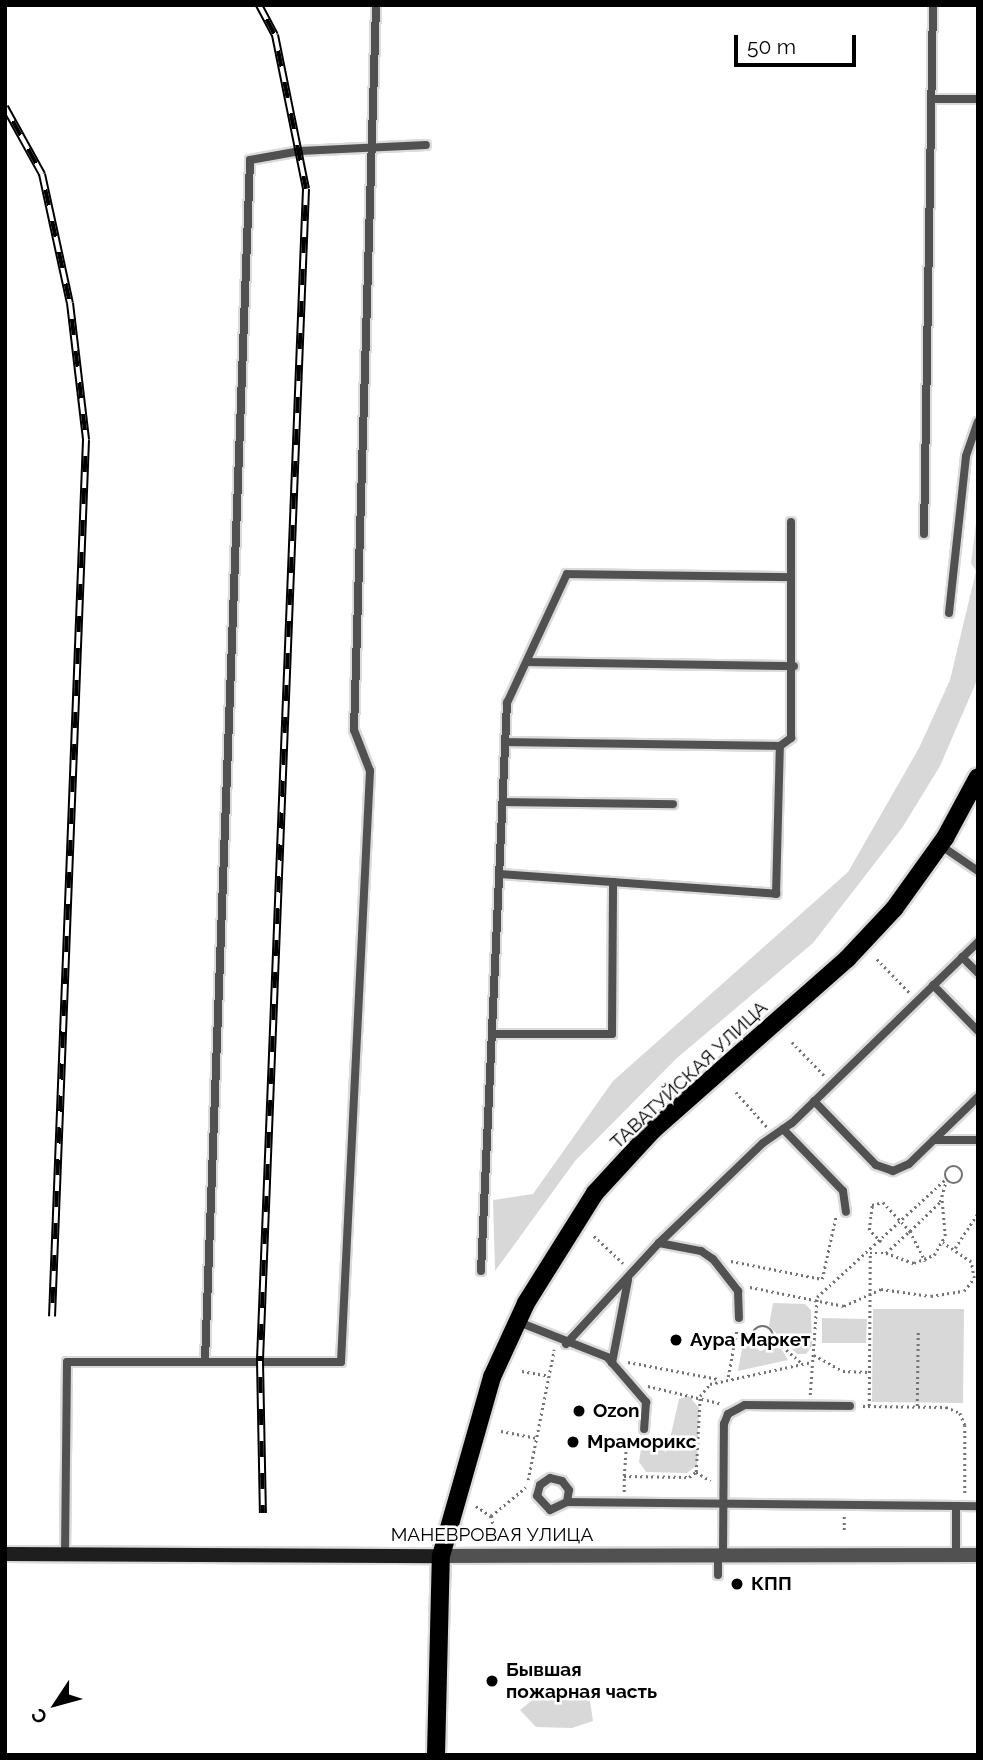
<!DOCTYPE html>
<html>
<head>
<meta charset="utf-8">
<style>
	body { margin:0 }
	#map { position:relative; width:983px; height:1760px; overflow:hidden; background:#fff; font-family:Raleway,sans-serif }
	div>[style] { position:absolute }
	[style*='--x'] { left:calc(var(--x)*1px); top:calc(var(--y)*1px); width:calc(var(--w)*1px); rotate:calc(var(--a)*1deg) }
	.green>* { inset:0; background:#d8d8d8 }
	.path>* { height:2.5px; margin-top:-1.25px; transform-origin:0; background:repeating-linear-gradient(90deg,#737373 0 2px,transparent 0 5.5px) }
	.path>.ring { margin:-1.25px; padding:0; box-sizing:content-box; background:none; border:2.5px solid #737373; border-radius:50% }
	.roads { filter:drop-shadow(2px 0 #dbdbdb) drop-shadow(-2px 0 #dbdbdb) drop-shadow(0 2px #dbdbdb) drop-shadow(0 -2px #dbdbdb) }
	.service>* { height:8px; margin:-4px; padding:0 4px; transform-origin:4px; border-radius:4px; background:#515151 }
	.tertiary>* { height:14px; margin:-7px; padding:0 7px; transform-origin:7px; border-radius:7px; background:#515151 }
	.secondary>* { height:14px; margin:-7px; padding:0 7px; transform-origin:7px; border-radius:7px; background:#1e1e1e }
	.primary>* { height:18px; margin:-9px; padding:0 9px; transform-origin:9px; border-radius:9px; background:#000 }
	.rail>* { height:8px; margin-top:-4px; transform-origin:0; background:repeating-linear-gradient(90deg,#fff 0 16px,#000 0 32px); box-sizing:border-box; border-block:2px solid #000 }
	.dots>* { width:19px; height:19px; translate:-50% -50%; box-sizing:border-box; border:4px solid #fff; border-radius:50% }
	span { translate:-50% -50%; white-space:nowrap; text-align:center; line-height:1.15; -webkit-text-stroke:5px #fff; paint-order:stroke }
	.street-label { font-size:19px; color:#000 }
	.poi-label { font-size:19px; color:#000; font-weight:700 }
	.left { translate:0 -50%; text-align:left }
	.frame { position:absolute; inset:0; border:7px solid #000; pointer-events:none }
	.north { position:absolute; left:21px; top:1669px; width:70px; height:70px; -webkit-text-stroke:5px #fff; paint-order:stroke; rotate:234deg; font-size:19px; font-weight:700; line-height:28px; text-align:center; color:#000 }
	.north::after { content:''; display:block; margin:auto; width:24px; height:32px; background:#000; clip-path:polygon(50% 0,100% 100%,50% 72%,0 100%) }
	.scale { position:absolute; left:734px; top:35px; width:122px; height:32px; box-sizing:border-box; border:4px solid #000; border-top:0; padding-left:9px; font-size:21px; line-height:24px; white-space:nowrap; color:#000; -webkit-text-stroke:5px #fff; paint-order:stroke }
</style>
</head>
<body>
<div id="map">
	<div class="green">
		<i style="clip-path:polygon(978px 507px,978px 678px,940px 766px,902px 828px,813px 943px,677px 1058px,575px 1161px,495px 1271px,493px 1200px,533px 1194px,613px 1081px,848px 872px,919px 748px,950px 680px,976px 571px,971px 563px)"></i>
		<i style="clip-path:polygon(773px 1303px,805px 1304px,811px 1310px,812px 1346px,806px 1354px,797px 1354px,769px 1326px)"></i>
		<i style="clip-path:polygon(873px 1309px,964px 1309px,963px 1403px,872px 1402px)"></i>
		<i style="clip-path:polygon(822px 1318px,867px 1319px,866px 1343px,822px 1343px)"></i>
		<i style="clip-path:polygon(744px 1337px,760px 1351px,779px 1345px,788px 1360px,738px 1371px)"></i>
		<i style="clip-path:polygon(689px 1396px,699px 1408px,697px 1465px,687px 1473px,646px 1472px,639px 1462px,641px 1449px,669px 1443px,679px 1399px)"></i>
		<i style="clip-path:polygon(574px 1687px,590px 1701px,593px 1721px,572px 1728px,536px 1727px,520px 1710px,541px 1693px)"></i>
	</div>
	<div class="path">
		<i style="--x:978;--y:292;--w:82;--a:90"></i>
		<i style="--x:877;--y:959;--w:47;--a:45.9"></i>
		<i style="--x:792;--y:1042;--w:47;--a:45.9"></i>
		<i style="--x:736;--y:1092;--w:47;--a:48.5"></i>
		<i class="ring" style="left:945px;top:1166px;width:15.5px;height:15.5px"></i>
		<i style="--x:594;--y:1236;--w:40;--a:43"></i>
		<i style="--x:881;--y:1242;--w:17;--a:-135"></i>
		<i style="--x:869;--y:1230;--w:25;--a:-83"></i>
		<i style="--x:872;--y:1205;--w:11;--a:-15"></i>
		<i style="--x:883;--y:1202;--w:40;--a:47"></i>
		<i style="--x:910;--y:1231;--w:42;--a:-44"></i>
		<i style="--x:940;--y:1202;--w:22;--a:-74"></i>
		<i style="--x:955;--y:1248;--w:42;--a:-56.7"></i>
		<i style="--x:886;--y:1253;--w:30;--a:20"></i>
		<i style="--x:914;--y:1263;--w:22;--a:-22"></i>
		<i style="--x:934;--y:1255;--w:22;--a:-60"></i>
		<i style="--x:945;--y:1236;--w:36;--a:-95"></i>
		<i style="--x:731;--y:1261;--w:93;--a:11.2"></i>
		<i style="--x:822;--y:1279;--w:65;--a:-77.5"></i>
		<i style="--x:750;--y:1287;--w:96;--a:11.4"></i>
		<i style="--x:844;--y:1306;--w:41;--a:-24.7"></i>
		<i style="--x:881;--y:1289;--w:50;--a:8"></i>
		<i style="--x:931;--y:1296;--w:33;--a:-9"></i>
		<i style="--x:964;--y:1291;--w:16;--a:-52"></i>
		<i style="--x:974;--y:1278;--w:16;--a:-101"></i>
		<i style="--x:971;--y:1262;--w:34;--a:-146"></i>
		<i class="ring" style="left:752px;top:1326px;width:19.5px;height:19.5px"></i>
		<i style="--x:774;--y:1339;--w:38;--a:41"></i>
		<i style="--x:814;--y:1355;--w:33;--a:29"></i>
		<i style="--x:843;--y:1371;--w:26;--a:2"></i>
		<i style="--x:628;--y:1362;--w:92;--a:10.7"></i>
		<i style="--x:522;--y:1371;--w:27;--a:10"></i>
		<i style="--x:728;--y:1377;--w:49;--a:-79.4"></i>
		<i style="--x:648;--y:1386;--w:77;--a:13.5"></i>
		<i style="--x:810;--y:1395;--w:98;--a:-85.9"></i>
		<i style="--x:817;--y:1297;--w:175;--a:-42.5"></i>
		<i style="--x:863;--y:1406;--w:83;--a:0.7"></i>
		<i style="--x:946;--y:1407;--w:15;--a:23"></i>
		<i style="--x:960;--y:1413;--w:13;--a:67"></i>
		<i style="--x:965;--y:1425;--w:70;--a:90"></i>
		<i style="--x:869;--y:1406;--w:153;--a:-89.6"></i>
		<i style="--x:870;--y:1253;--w:16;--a:0"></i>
		<i style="--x:886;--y:1253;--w:33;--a:-43"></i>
		<i style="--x:910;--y:1231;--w:34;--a:63"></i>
		<i style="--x:917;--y:1406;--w:75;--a:-89.2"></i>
		<i style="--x:501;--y:1431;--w:37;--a:11"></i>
		<i style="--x:696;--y:1472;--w:17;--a:31"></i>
		<i style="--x:624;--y:1476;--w:28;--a:-86"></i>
		<i style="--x:626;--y:1448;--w:14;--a:-60"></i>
		<i style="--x:528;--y:1480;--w:133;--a:-78.7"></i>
		<i style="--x:624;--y:1492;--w:16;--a:-90"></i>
		<i style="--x:624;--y:1476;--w:65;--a:0.9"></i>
		<i style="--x:689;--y:1477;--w:9;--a:-36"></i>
		<i style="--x:696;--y:1472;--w:76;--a:-87"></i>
		<i style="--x:700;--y:1396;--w:16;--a:-50"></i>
		<i style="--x:710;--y:1384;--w:104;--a:-12.2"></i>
		<i style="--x:476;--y:1506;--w:18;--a:34"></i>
		<i style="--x:491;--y:1516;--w:11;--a:75"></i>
		<i style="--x:491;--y:1516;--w:45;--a:-39.6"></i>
		<i style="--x:844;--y:1530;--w:15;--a:-90"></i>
	</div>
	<div class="roads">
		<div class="service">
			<i style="--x:932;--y:99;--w:46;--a:0"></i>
			<i style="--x:924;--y:534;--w:529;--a:-89.03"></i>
			<i style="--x:949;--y:613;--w:158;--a:-83.8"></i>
			<i style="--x:966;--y:456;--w:36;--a:-71"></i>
			<i style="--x:528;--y:662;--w:266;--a:0.9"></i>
			<i style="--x:505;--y:742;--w:275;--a:0.8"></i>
			<i style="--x:503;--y:802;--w:170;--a:0.7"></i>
			<i style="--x:940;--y:845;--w:46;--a:34.4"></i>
			<i style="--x:500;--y:874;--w:277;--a:4.1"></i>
			<i style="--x:776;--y:894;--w:148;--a:-88.5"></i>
			<i style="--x:780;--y:746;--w:14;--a:-36"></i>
			<i style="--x:791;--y:738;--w:216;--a:-90"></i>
			<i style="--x:962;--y:957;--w:23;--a:45"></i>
			<i style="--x:933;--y:985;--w:64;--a:45.6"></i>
			<i style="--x:493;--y:1034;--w:119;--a:0"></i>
			<i style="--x:612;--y:1034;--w:152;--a:-89.6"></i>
			<i style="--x:814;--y:1101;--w:89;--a:45.9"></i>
			<i style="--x:876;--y:1165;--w:18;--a:19"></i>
			<i style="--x:893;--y:1171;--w:17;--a:-24"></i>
			<i style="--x:909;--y:1164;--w:96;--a:-44.2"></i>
			<i style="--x:783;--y:1129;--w:86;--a:45.9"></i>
			<i style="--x:843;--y:1191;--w:21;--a:82"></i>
			<i style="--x:934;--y:1140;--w:44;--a:0"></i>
			<i style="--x:659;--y:1243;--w:43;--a:10.8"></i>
			<i style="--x:701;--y:1251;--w:14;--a:34"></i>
			<i style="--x:713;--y:1259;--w:41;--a:52"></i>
			<i style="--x:738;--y:1291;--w:27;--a:88"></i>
			<i style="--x:481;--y:1271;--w:569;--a:-87.38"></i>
			<i style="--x:507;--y:703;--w:142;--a:-65.1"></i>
			<i style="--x:567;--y:574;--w:224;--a:0.8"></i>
			<i style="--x:516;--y:1321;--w:98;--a:21.6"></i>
			<i style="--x:607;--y:1357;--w:60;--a:49.1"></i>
			<i style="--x:646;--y:1402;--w:27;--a:94"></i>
			<i style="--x:566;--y:1344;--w:137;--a:-47.4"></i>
			<i style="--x:659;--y:1243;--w:144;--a:-43.9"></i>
			<i style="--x:763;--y:1143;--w:35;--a:-35"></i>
			<i style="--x:792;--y:1123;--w:260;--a:-44.2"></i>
			<i style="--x:205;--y:1360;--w:1201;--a:-87.85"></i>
			<i style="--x:250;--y:160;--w:51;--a:-10.2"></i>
			<i style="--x:300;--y:151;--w:126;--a:-2.7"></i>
			<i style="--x:612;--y:1363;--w:85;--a:-79.1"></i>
			<i style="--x:567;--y:1502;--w:12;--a:-81"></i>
			<i style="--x:569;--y:1490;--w:11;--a:-128"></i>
			<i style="--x:562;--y:1481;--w:12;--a:-166"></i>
			<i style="--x:550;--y:1478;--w:12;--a:145"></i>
			<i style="--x:540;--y:1485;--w:11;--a:105"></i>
			<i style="--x:537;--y:1496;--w:19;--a:47"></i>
			<i style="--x:550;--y:1510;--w:19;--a:-25"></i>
			<i style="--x:567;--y:1502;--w:411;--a:0.6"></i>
			<i style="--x:65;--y:1554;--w:192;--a:-89.4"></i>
			<i style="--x:67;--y:1362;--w:274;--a:0"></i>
			<i style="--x:341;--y:1362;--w:592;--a:-87.19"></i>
			<i style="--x:370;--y:771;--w:44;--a:-111.3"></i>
			<i style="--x:354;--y:730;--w:725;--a:-88.26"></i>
			<i style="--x:723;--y:1555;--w:131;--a:-89.6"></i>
			<i style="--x:724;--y:1424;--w:11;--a:-68"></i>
			<i style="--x:728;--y:1414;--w:19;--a:-28"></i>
			<i style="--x:745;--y:1405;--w:105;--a:0.5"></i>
			<i style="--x:956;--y:1555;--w:49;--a:-90"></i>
			<i style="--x:718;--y:1575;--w:20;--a:-90"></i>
		</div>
		<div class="tertiary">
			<i style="--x:441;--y:1556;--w:537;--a:-0.11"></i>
		</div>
		<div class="secondary">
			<i style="--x:5;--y:1554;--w:436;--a:0.3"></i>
		</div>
		<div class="primary">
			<i style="--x:436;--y:1755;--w:199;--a:-88.6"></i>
			<i style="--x:441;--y:1556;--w:186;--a:-74.1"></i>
			<i style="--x:492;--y:1377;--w:81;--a:-65.3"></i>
			<i style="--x:526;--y:1303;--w:130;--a:-57.9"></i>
			<i style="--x:595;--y:1193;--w:86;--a:-47.4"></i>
			<i style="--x:653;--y:1130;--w:259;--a:-41.4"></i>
			<i style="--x:847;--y:959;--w:69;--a:-46.8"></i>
			<i style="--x:894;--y:909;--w:87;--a:-54.3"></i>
			<i style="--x:945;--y:838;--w:69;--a:-61.6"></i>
		</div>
	</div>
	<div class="rail">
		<i style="--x:259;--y:5;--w:34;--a:62"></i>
		<i style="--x:275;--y:35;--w:157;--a:78.6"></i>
		<i style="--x:306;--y:189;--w:1173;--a:92.25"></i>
		<i style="--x:260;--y:1361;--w:152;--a:88.9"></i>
		<i style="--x:5;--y:107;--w:77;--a:61.1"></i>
		<i style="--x:42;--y:174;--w:132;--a:77.8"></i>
		<i style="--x:70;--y:303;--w:138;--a:83.3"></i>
		<i style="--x:86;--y:440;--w:877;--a:92.22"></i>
	</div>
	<div class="dots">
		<i style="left:676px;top:1340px;background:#000"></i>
		<i style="left:579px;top:1411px;background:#000"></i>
		<i style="left:573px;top:1442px;background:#000"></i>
		<i style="left:737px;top:1584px;background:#000"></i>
		<i style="left:492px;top:1681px;background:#000"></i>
	</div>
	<div class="street-label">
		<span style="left:689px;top:1075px;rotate:-43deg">ТАВАТУЙСКАЯ УЛИЦА</span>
		<span style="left:492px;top:1535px">МАНЕВРОВАЯ УЛИЦА</span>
	</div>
	<div class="poi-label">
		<span class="left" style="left:690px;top:1340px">Аура Маркет</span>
		<span class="left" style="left:593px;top:1411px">Ozon</span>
		<span class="left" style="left:587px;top:1442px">Мраморикс</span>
		<span class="left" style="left:751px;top:1584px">КПП</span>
		<span class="left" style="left:506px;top:1681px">Бывшая<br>пожарная часть</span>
	</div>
	<div class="frame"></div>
	<div class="north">С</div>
	<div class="scale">50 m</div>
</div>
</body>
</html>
